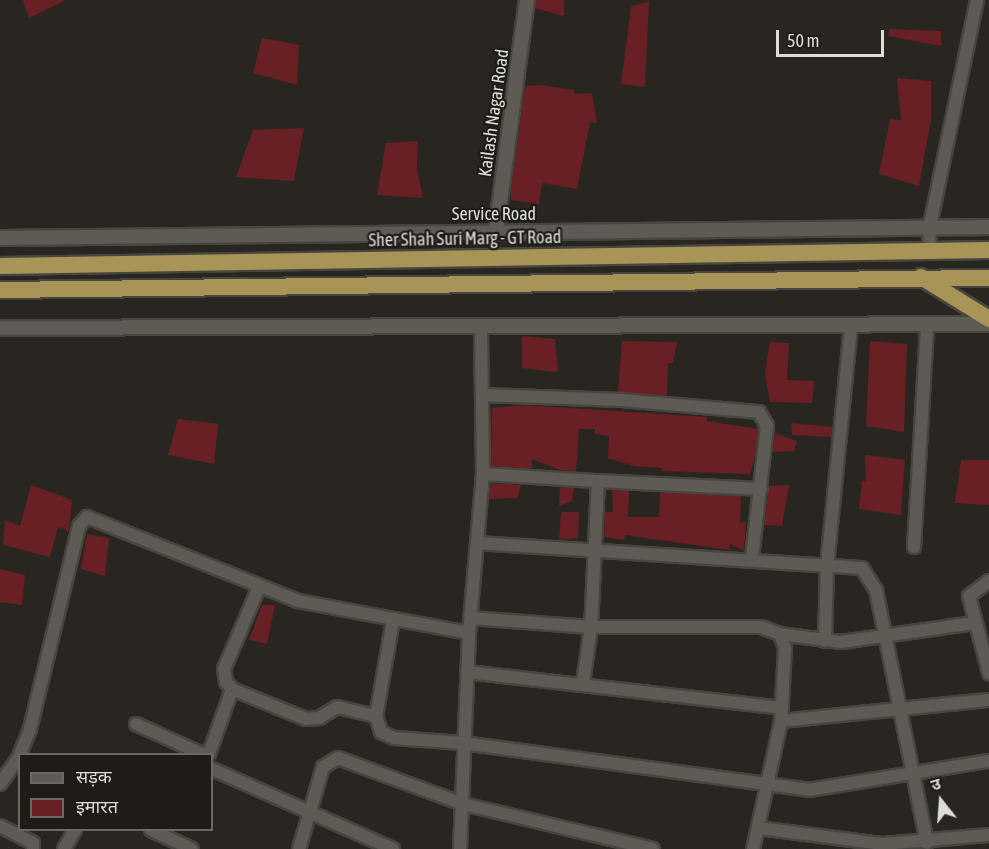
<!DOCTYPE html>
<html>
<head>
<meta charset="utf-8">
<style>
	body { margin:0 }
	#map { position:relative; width:989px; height:849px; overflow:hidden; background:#292621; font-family:"Asap Condensed","Noto Sans Devanagari",sans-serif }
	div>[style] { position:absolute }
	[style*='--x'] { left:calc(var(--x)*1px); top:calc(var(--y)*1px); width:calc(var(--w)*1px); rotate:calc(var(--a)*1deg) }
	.building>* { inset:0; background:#682024 }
	.roads { filter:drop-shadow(2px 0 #474540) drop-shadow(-2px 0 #474540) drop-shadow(0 2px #474540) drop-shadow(0 -2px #474540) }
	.minor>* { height:12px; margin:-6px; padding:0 6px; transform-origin:6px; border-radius:6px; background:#5e5b55 }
	.tertiary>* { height:14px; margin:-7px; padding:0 7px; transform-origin:7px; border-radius:7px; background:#5e5b55 }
	.trunk>* { height:16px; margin:-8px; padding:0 8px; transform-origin:8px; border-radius:8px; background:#a89456 }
	span { translate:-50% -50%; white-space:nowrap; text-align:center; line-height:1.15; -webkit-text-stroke:4.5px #1f1c17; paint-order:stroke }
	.street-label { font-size:18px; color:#dfddda }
	.legend { position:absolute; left:18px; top:753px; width:195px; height:78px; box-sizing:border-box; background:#1f1c17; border:2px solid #6c6965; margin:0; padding:8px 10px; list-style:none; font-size:18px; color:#dfddda }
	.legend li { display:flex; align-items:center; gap:12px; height:30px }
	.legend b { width:30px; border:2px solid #6c6965 }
	.north { position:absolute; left:911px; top:771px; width:60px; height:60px; -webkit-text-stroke:4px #1f1c17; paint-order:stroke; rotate:343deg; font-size:16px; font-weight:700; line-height:24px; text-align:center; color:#dfddda }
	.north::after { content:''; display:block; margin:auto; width:21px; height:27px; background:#dfddda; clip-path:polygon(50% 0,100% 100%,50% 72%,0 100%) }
	.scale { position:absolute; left:776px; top:30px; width:108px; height:27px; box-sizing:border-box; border:3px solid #dfddda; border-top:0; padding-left:8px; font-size:18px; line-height:21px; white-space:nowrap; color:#dfddda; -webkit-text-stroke:4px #1f1c17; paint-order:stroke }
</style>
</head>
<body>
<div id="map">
	<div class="building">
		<i style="clip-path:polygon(23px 0,66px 0,29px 18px)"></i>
		<i style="clip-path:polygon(536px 0,564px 0,564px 16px,535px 8px)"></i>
		<i style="clip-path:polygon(649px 1px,645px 87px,621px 84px,631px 7px)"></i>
		<i style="clip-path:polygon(889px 29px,941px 31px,941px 46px,888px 36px)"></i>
		<i style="clip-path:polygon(262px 38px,299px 45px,297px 85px,253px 73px)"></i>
		<i style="clip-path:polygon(897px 78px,931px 81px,931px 119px,919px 186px,879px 174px,890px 119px,901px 120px)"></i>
		<i style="clip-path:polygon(541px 85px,574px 90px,574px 94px,592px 93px,597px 123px,590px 122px,577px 189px,542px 183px,539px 204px,511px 200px,511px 189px,525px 86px)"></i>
		<i style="clip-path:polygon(304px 128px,294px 181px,236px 177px,253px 130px)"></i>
		<i style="clip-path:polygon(418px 141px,417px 168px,423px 198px,377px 195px,386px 143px)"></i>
		<i style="clip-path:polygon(522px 336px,555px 339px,558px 372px,522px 368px)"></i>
		<i style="clip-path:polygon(622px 341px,677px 342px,673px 363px,668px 363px,667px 396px,618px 392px)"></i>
		<i style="clip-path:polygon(870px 341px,907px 344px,904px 432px,866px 426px)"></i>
		<i style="clip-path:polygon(770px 342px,789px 343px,787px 380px,814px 381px,812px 403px,770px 402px,765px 373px)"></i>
		<i style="clip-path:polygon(524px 405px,707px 417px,707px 421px,758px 429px,756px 453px,750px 474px,661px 471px,662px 468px,634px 466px,608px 458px,609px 436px,595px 434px,595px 429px,579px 429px,576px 471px,560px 470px,532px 459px,532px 469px,491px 466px,492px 408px)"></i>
		<i style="clip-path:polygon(178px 419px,218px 424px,214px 464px,168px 455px)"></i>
		<i style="clip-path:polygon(791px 423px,833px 427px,832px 437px,792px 435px)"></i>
		<i style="clip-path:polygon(775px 433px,797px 441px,794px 451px,772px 452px)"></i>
		<i style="clip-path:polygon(865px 455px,905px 460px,901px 515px,859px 509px,862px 481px,866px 481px)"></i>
		<i style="clip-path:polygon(961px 460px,989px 460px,989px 505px,955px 503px)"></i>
		<i style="clip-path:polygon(491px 483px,521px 485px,517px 498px,489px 499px)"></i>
		<i style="clip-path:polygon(31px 485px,72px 500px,69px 531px,58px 527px,50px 557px,3px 545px,5px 520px,20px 526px)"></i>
		<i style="clip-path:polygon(789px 485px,782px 526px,764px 525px,769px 486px)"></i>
		<i style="clip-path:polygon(560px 487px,574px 488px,572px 501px,559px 506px)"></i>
		<i style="clip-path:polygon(612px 490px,629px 491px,628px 517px,659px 517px,660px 492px,741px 496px,740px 523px,746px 521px,744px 551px,729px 543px,729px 550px,625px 535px,624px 540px,604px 537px,605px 512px,613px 512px)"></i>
		<i style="clip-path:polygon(561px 512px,579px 512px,578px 538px,559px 540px)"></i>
		<i style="clip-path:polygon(87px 534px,109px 538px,105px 576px,81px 569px)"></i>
		<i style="clip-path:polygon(0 569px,25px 575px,22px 605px,0 602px)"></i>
		<i style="clip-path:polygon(262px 605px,275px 605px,267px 644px,249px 640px)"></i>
	</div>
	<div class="roads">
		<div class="minor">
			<i style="--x:930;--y:249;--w:19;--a:-93"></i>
			<i style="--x:929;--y:230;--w:235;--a:-78.2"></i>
			<i style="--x:484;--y:395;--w:137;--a:2.1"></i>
			<i style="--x:621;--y:400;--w:139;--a:5"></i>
			<i style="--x:759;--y:412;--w:16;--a:60"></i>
			<i style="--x:767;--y:426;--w:133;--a:96.5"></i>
			<i style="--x:483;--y:474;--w:115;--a:3.5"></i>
			<i style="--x:598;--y:481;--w:146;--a:92.7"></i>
			<i style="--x:591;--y:627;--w:57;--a:98.1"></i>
			<i style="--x:598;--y:481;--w:163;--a:2.8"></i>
			<i style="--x:477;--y:543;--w:386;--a:3.7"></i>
			<i style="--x:862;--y:568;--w:26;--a:58"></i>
			<i style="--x:876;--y:590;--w:258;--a:78.6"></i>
			<i style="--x:914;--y:547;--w:222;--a:-86.6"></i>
			<i style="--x:989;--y:581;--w:25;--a:143"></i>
			<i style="--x:969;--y:596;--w:80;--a:75.4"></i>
			<i style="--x:259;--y:587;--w:89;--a:113.1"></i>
			<i style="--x:224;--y:669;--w:13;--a:81"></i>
			<i style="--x:226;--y:682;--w:9;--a:49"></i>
			<i style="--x:232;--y:689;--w:80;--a:22.1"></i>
			<i style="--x:306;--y:719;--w:13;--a:-4"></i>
			<i style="--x:319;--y:718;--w:21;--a:-31"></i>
			<i style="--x:337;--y:707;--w:40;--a:13"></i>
			<i style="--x:471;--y:618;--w:120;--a:4.3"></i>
			<i style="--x:591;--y:627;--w:170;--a:0"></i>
			<i style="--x:761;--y:627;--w:20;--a:20"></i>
			<i style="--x:780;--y:634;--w:15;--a:70"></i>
			<i style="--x:785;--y:648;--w:73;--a:93.1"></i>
			<i style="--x:781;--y:721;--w:131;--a:102.3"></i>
			<i style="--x:393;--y:620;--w:97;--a:100"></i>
			<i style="--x:376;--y:716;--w:17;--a:73"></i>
			<i style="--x:381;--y:732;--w:14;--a:25"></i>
			<i style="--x:394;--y:738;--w:69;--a:4.1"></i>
			<i style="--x:463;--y:743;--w:349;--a:7.7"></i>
			<i style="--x:809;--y:790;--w:182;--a:-9.2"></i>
			<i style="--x:780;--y:634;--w:62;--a:7.5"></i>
			<i style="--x:841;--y:642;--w:135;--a:-8.1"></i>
			<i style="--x:825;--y:641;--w:75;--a:-88.5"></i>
			<i style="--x:827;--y:566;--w:241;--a:-84.3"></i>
			<i style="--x:467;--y:672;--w:317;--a:6.5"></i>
			<i style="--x:781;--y:721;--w:209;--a:-5.8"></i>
			<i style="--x:136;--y:724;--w:72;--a:24.4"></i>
			<i style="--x:20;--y:754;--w:27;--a:-68"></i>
			<i style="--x:30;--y:729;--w:209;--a:-76.4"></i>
			<i style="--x:79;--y:526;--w:12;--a:-48"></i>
			<i style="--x:87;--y:517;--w:227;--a:21.7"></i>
			<i style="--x:298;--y:601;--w:174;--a:10.6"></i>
			<i style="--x:209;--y:754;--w:69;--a:-70.5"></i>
			<i style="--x:212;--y:769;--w:198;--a:23.8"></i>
			<i style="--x:0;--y:784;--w:35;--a:-55"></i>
			<i style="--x:0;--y:826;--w:37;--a:27"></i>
			<i style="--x:33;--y:843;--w:6;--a:90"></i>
			<i style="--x:759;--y:828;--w:125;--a:7.4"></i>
			<i style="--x:883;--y:844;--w:106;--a:-4.9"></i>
			<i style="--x:151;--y:830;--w:45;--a:24.9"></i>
			<i style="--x:64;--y:849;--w:22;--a:-60"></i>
			<i style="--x:299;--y:849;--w:85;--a:-73.7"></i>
			<i style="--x:323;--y:767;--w:17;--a:-31"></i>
			<i style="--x:338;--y:758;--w:133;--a:20.2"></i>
			<i style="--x:463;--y:804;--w:195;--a:13.3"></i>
			<i style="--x:460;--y:849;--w:216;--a:-87.6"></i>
			<i style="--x:469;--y:633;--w:160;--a:-85"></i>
			<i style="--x:483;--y:474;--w:147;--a:-90.8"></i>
		</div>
		<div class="tertiary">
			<i style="--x:496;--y:231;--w:233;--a:-82.4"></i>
			<i style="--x:0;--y:238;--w:989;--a:-0.64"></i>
			<i style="--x:0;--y:328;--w:989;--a:-0.23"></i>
		</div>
		<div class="trunk">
			<i style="--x:0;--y:266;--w:989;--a:-0.93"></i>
			<i style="--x:921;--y:277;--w:80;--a:31.7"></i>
			<i style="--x:0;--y:290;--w:989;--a:-0.7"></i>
		</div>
	</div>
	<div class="street-label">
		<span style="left:494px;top:113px;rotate:-82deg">Kailash Nagar Road</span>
		<span style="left:494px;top:214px">Service Road</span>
		<span style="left:465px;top:239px;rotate:-1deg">Sher Shah Suri Marg - GT Road</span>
	</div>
	<ul class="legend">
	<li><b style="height:8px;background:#5e5b55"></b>सड़क</li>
	<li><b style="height:16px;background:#682024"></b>इमारत</li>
	</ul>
	<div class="north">उ</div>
	<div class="scale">50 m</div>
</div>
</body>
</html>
